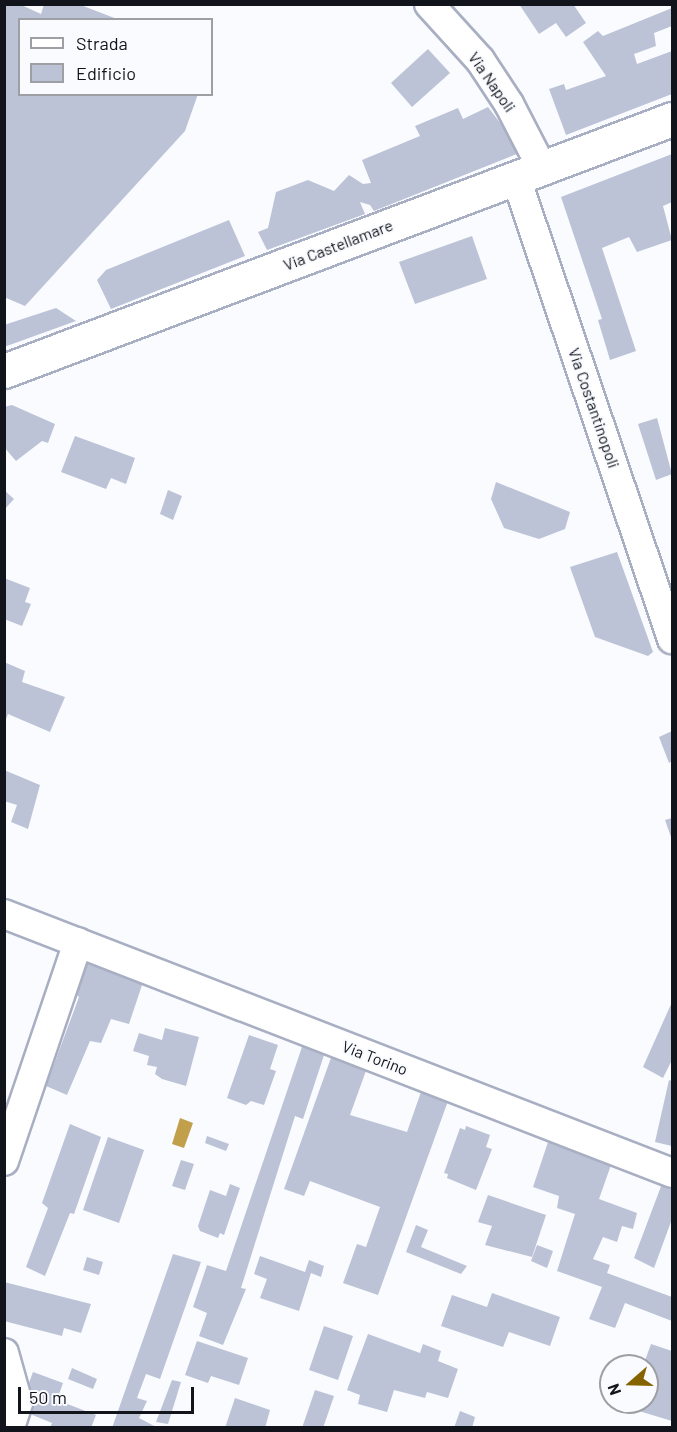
<!DOCTYPE html>
<html>
<head>
<meta charset="utf-8">
<style>
	body { margin:0 }
	#map { position:relative; width:677px; height:1432px; overflow:hidden; background:#f9fbff; font-family:Barlow,sans-serif }
	div>[style] { position:absolute }
	[style*='--x'] { left:calc(var(--x)*1px); top:calc(var(--y)*1px); width:calc(var(--w)*1px); rotate:calc(var(--a)*1deg) }
	.water>* { inset:0; background:#c29f4b }
	.building>* { inset:0; background:#bcc3d6 }
	.roads { filter:drop-shadow(2px 0 #a9afc2) drop-shadow(-2px 0 #a9afc2) drop-shadow(0 2px #a9afc2) drop-shadow(0 -2px #a9afc2) }
	.minor>* { height:28px; margin:-14px; padding:0 14px; transform-origin:14px; border-radius:14px; background:#fff }
	.major>* { height:33px; margin:-16.5px; padding:0 16.5px; transform-origin:16.5px; border-radius:16.5px; background:#fff }
	span { translate:-50% -50%; white-space:nowrap; text-align:center; line-height:1.15; -webkit-text-stroke:4.5px #f9fbff; paint-order:stroke }
	.street-label { font-size:16px; color:#12141b }
	.frame { position:absolute; inset:0; border:6px solid #12141b; pointer-events:none }
	.legend { position:absolute; left:18px; top:18px; width:195px; height:78px; box-sizing:border-box; background:#f9fbff; border:2px solid #9d9fa4; margin:0; padding:8px 10px; list-style:none; font-size:18px; color:#12141b }
	.legend li { display:flex; align-items:center; gap:12px; height:30px }
	.legend b { width:30px; border:2px solid #9d9fa4 }
	.north { position:absolute; left:599px; top:1354px; width:60px; height:60px; box-sizing:border-box; background:#f9fbff; border:2px solid #9d9fa4; border-radius:50%; rotate:250deg; font-size:16px; font-weight:700; line-height:24px; text-align:center; color:#12141b }
	.north::after { content:''; display:block; margin:auto; width:21px; height:27px; background:#856400; clip-path:polygon(50% 0,100% 100%,50% 72%,0 100%) }
	.scale { position:absolute; left:18px; top:1387px; width:176px; height:27px; box-sizing:border-box; border:3px solid #12141b; border-top:0; padding-left:8px; font-size:18px; line-height:21px; white-space:nowrap; color:#12141b; -webkit-text-stroke:4px #f9fbff; paint-order:stroke }
</style>
</head>
<body>
<div id="map">
	<div class="water">
		<i style="clip-path:polygon(180px 1118px,193px 1123px,184px 1148px,172px 1144px)"></i>
	</div>
	<div class="building">
		<i style="clip-path:polygon(4px 4px,19px 4px,41px 14px,44px 4px,78px 4px,117px 19px,20px 20px,20px 94px,198px 94px,185px 131px,25px 306px,4px 297px)"></i>
		<i style="clip-path:polygon(519px 4px,573px 4px,586px 23px,566px 37px,556px 23px,539px 34px)"></i>
		<i style="clip-path:polygon(672px 8px,672px 26px,654px 33px,656px 46px,634px 54px,637px 64px,672px 51px,672px 94px,566px 135px,549px 89px,564px 84px,566px 90px,606px 76px,583px 42px,598px 31px,603px 36px)"></i>
		<i style="clip-path:polygon(428px 49px,450px 73px,412px 107px,391px 83px)"></i>
		<i style="clip-path:polygon(488px 107px,522px 152px,374px 211px,370px 205px,360px 202px,365px 214px,267px 250px,258px 232px,268px 228px,276px 192px,308px 180px,334px 191px,349px 175px,363px 184px,371px 183px,362px 160px,420px 136px,415px 126px,458px 108px,463px 119px)"></i>
		<i style="clip-path:polygon(672px 154px,672px 202px,663px 206px,672px 240px,637px 252px,629px 237px,602px 248px,636px 351px,610px 360px,598px 320px,602px 319px,561px 197px)"></i>
		<i style="clip-path:polygon(229px 220px,245px 256px,111px 309px,97px 280px,106px 270px)"></i>
		<i style="clip-path:polygon(472px 236px,487px 279px,415px 304px,399px 262px)"></i>
		<i style="clip-path:polygon(56px 308px,76px 321px,4px 347px,4px 325px)"></i>
		<i style="clip-path:polygon(12px 405px,55px 424px,48px 443px,42px 441px,16px 461px,4px 447px,4px 407px)"></i>
		<i style="clip-path:polygon(657px 418px,672px 474px,656px 480px,638px 424px)"></i>
		<i style="clip-path:polygon(75px 436px,135px 458px,126px 484px,111px 478px,106px 489px,61px 472px)"></i>
		<i style="clip-path:polygon(496px 482px,570px 512px,565px 529px,539px 539px,504px 528px,491px 499px)"></i>
		<i style="clip-path:polygon(4px 490px,14px 499px,4px 510px)"></i>
		<i style="clip-path:polygon(168px 490px,182px 496px,173px 520px,160px 514px)"></i>
		<i style="clip-path:polygon(617px 552px,653px 652px,648px 656px,595px 637px,570px 567px)"></i>
		<i style="clip-path:polygon(4px 578px,30px 588px,25px 602px,31px 604px,22px 626px,4px 619px)"></i>
		<i style="clip-path:polygon(4px 662px,25px 671px,22px 682px,65px 697px,50px 732px,8px 714px,4px 724px)"></i>
		<i style="clip-path:polygon(672px 731px,672px 761px,669px 763px,659px 737px)"></i>
		<i style="clip-path:polygon(4px 770px,40px 785px,28px 829px,11px 822px,17px 805px,4px 801px)"></i>
		<i style="clip-path:polygon(672px 818px,672px 840px,665px 820px)"></i>
		<i style="clip-path:polygon(86px 961px,143px 982px,129px 1024px,111px 1019px,101px 1043px,90px 1041px,67px 1095px,46px 1086px,79px 997px,74px 992px)"></i>
		<i style="clip-path:polygon(672px 1002px,672px 1060px,663px 1078px,643px 1067px)"></i>
		<i style="clip-path:polygon(165px 1028px,199px 1037px,186px 1086px,162px 1079px,155px 1074px,157px 1067px,147px 1065px,149px 1056px,133px 1051px,139px 1033px,162px 1040px)"></i>
		<i style="clip-path:polygon(249px 1035px,278px 1045px,270px 1069px,276px 1071px,264px 1105px,251px 1101px,246px 1105px,227px 1098px)"></i>
		<i style="clip-path:polygon(304px 1041px,326px 1049px,303px 1119px,295px 1116px,241px 1288px,246px 1289px,223px 1345px,199px 1336px,207px 1313px,193px 1307px,207px 1265px,226px 1271px)"></i>
		<i style="clip-path:polygon(332px 1055px,367px 1068px,350px 1115px,407px 1132px,421px 1092px,448px 1101px,378px 1295px,343px 1283px,357px 1244px,366px 1247px,380px 1207px,310px 1181px,304px 1196px,284px 1189px)"></i>
		<i style="clip-path:polygon(669px 1080px,672px 1081px,672px 1146px,655px 1142px)"></i>
		<i style="clip-path:polygon(70px 1124px,101px 1137px,74px 1214px,70px 1213px,45px 1276px,26px 1267px,48px 1208px,42px 1203px)"></i>
		<i style="clip-path:polygon(466px 1126px,490px 1135px,486px 1147px,492px 1149px,476px 1190px,447px 1178px,448px 1174px,444px 1173px,460px 1128px,465px 1130px)"></i>
		<i style="clip-path:polygon(207px 1136px,229px 1144px,226px 1151px,205px 1143px)"></i>
		<i style="clip-path:polygon(108px 1137px,144px 1150px,119px 1223px,83px 1210px)"></i>
		<i style="clip-path:polygon(548px 1142px,593px 1154px,611px 1165px,599px 1199px,637px 1213px,633px 1229px,622px 1226px,617px 1242px,603px 1237px,593px 1259px,610px 1265px,607px 1273px,672px 1297px,672px 1321px,625px 1303px,615px 1328px,589px 1319px,602px 1287px,557px 1271px,575px 1214px,557px 1208px,559px 1196px,533px 1187px)"></i>
		<i style="clip-path:polygon(181px 1160px,194px 1164px,185px 1190px,172px 1186px)"></i>
		<i style="clip-path:polygon(663px 1181px,672px 1185px,672px 1219px,654px 1268px,634px 1258px)"></i>
		<i style="clip-path:polygon(230px 1184px,240px 1188px,224px 1235px,220px 1233px,218px 1238px,200px 1231px,198px 1226px,210px 1190px,226px 1196px)"></i>
		<i style="clip-path:polygon(488px 1195px,546px 1215px,532px 1257px,485px 1245px,492px 1226px,478px 1222px)"></i>
		<i style="clip-path:polygon(416px 1225px,428px 1230px,421px 1247px,467px 1266px,461px 1274px,406px 1252px)"></i>
		<i style="clip-path:polygon(537px 1245px,553px 1251px,547px 1268px,531px 1261px)"></i>
		<i style="clip-path:polygon(173px 1254px,201px 1262px,160px 1379px,146px 1374px,137px 1398px,147px 1401px,139px 1418px,158px 1428px,112px 1428px)"></i>
		<i style="clip-path:polygon(260px 1256px,305px 1272px,309px 1260px,324px 1266px,321px 1277px,311px 1273px,299px 1311px,260px 1298px,267px 1279px,254px 1274px)"></i>
		<i style="clip-path:polygon(87px 1257px,103px 1262px,99px 1275px,83px 1270px)"></i>
		<i style="clip-path:polygon(4px 1282px,91px 1304px,81px 1333px,64px 1328px,62px 1336px,4px 1321px)"></i>
		<i style="clip-path:polygon(492px 1293px,560px 1317px,550px 1346px,509px 1332px,503px 1347px,441px 1326px,452px 1295px,487px 1307px)"></i>
		<i style="clip-path:polygon(324px 1326px,353px 1336px,338px 1380px,309px 1370px)"></i>
		<i style="clip-path:polygon(368px 1334px,420px 1353px,423px 1344px,441px 1351px,438px 1361px,458px 1369px,448px 1398px,427px 1392px,425px 1398px,394px 1390px,387px 1412px,358px 1404px,360px 1395px,347px 1390px)"></i>
		<i style="clip-path:polygon(197px 1341px,248px 1358px,239px 1385px,211px 1376px,208px 1383px,185px 1375px)"></i>
		<i style="clip-path:polygon(651px 1344px,672px 1351px,672px 1421px,629px 1408px,631px 1402px,647px 1402px,647px 1366px,643px 1366px)"></i>
		<i style="clip-path:polygon(72px 1368px,97px 1379px,93px 1389px,68px 1379px)"></i>
		<i style="clip-path:polygon(33px 1372px,63px 1383px,57px 1400px,96px 1415px,91px 1428px,50px 1428px,52px 1423px,30px 1414px,37px 1395px,26px 1391px)"></i>
		<i style="clip-path:polygon(172px 1380px,181px 1382px,168px 1424px,156px 1422px)"></i>
		<i style="clip-path:polygon(315px 1390px,334px 1396px,323px 1428px,302px 1428px)"></i>
		<i style="clip-path:polygon(235px 1398px,270px 1410px,265px 1428px,225px 1428px)"></i>
		<i style="clip-path:polygon(460px 1411px,475px 1417px,472px 1428px,454px 1428px)"></i>
	</div>
	<div class="roads">
		<div class="minor">
			<i style="--x:429;--y:4;--w:76;--a:47.7"></i>
			<i style="--x:480;--y:60;--w:53;--a:56.6"></i>
			<i style="--x:509;--y:104;--w:72;--a:62.7"></i>
			<i style="--x:516;--y:178;--w:487;--a:71.3"></i>
			<i style="--x:4;--y:914;--w:716;--a:21.19"></i>
			<i style="--x:4;--y:1161;--w:231;--a:-71.3"></i>
			<i style="--x:4;--y:1353;--w:52;--a:74.4"></i>
			<i style="--x:18;--y:1403;--w:26;--a:108"></i>
		</div>
		<div class="major">
			<i style="--x:4;--y:371;--w:714;--a:-20.67"></i>
		</div>
	</div>
	<div class="street-label">
		<span style="left:492px;top:82px;rotate:55deg">Via Napoli</span>
		<span style="left:338px;top:245px;rotate:-21deg">Via Castellamare</span>
		<span style="left:594px;top:408px;rotate:71deg">Via Costantinopoli</span>
		<span style="left:375px;top:1058px;rotate:21deg">Via Torino</span>
	</div>
	<div class="frame"></div>
	<ul class="legend">
	<li><b style="height:8px;background:#fff"></b>Strada</li>
	<li><b style="height:16px;background:#bcc3d6"></b>Edificio</li>
	</ul>
	<div class="north">N</div>
	<div class="scale">50 m</div>
</div>
</body>
</html>
